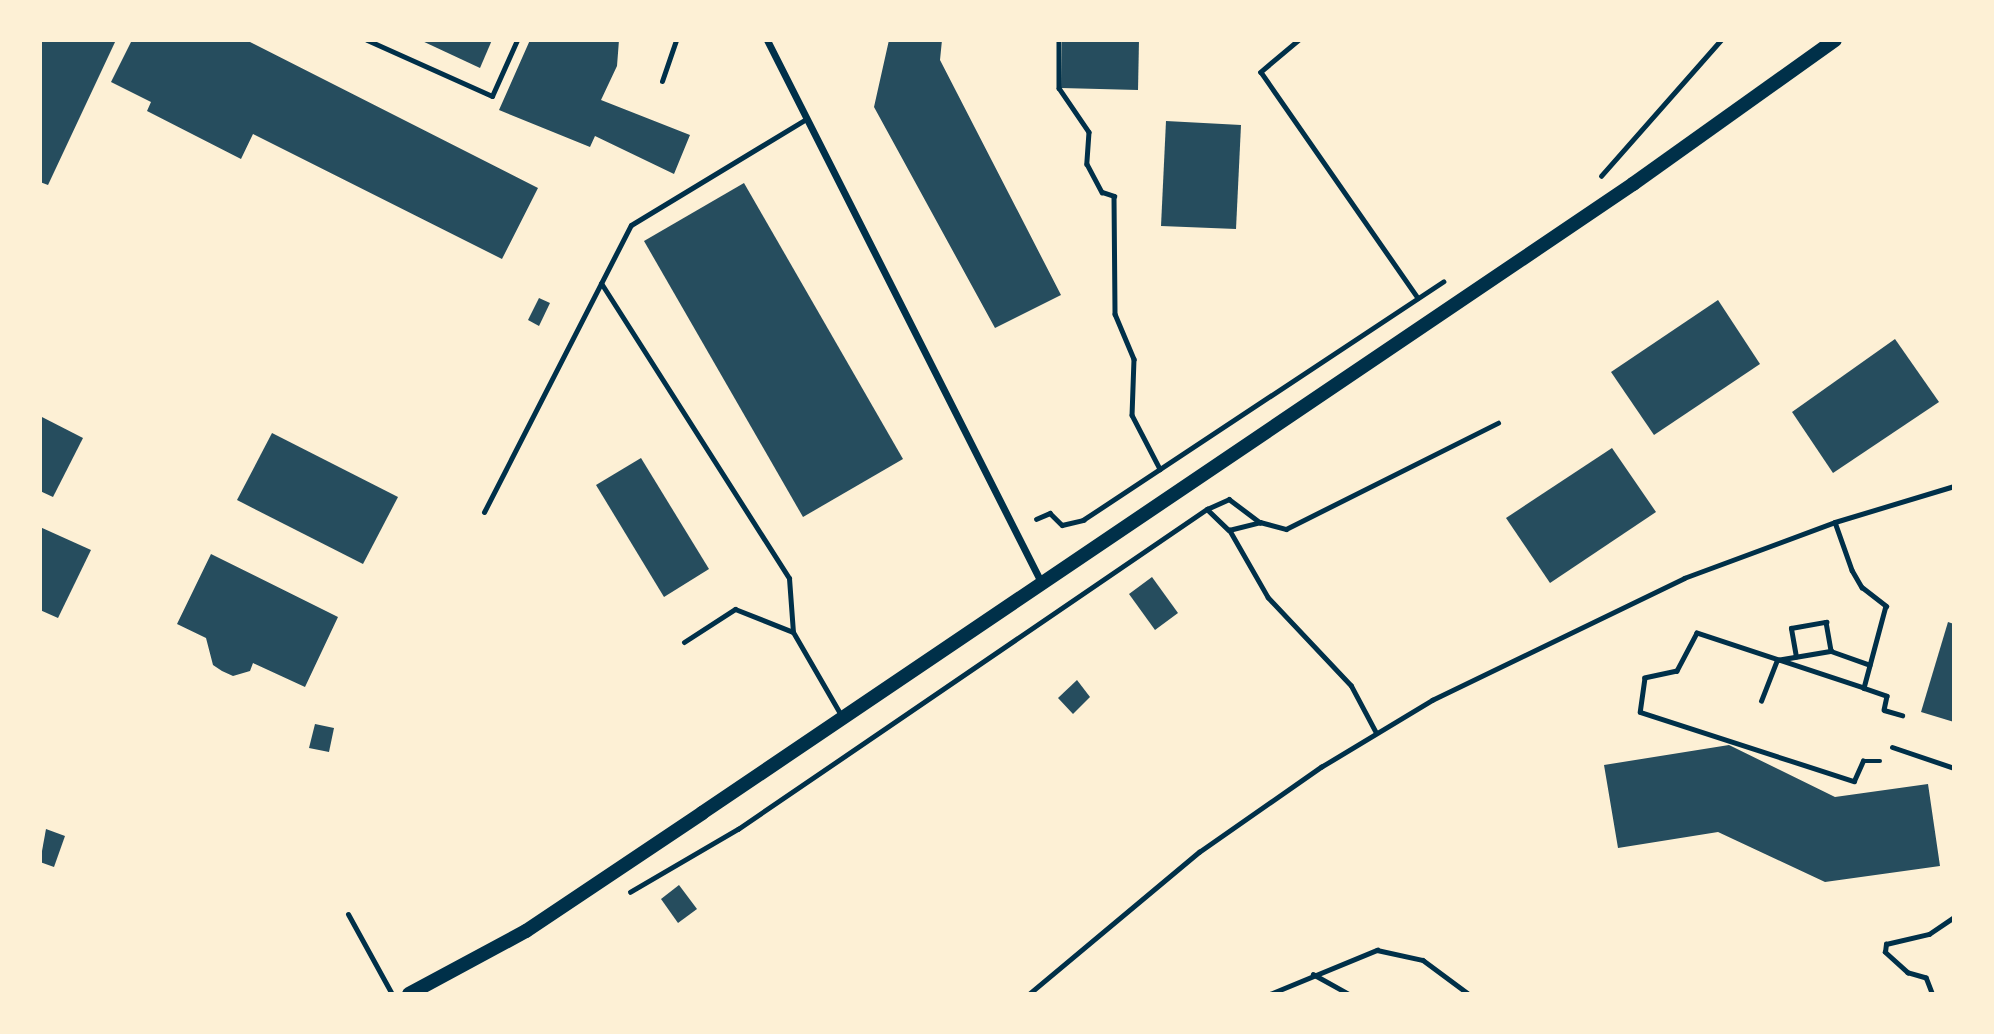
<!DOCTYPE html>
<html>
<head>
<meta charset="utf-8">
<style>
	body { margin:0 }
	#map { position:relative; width:1994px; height:1034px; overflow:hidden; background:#fdf0d5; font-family:Mulish,sans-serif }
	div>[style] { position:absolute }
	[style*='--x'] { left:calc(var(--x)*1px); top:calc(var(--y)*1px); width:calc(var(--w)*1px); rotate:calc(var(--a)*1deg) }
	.building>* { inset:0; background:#264d5e }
	.path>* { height:4.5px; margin:-2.25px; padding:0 2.25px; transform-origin:2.25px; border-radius:2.25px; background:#003049 }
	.service>* { height:5px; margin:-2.5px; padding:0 2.5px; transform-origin:2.5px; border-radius:2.5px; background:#003049 }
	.minor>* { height:7px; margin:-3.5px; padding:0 3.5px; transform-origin:3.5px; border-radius:3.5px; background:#003049 }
	.secondary>* { height:14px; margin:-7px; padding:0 7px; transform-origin:7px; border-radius:7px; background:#003049 }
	span { translate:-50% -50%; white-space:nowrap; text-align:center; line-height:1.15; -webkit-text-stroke:5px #fdf0d5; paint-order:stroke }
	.frame { position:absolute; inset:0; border:42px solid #fdf0d5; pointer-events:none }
</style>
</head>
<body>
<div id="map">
	<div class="building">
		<i style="clip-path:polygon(41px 40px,116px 40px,48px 185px,40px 182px)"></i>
		<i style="clip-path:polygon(132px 40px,246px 40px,538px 188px,502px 259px,253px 134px,241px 159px,147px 111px,151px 102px,111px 82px)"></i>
		<i style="clip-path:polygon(420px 40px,492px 40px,480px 68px)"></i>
		<i style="clip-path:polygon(530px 40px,619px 40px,617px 66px,601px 100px,690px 135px,674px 174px,595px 136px,590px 147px,499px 110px)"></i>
		<i style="clip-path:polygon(889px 40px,942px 40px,940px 60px,1061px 295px,995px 328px,874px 107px)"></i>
		<i style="clip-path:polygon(1062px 40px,1139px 40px,1138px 90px,1061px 88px)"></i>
		<i style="clip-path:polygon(1166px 121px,1241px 125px,1236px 229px,1161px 226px)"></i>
		<i style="clip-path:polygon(744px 183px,903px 459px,803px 517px,644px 241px)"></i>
		<i style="clip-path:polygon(539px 298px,550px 303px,539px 326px,528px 320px)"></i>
		<i style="clip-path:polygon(1718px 300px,1760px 364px,1654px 435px,1611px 372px)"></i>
		<i style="clip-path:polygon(1895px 339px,1939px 402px,1833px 473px,1792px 412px)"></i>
		<i style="clip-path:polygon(40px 416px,83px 438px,53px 497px,40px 491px)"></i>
		<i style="clip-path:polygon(272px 433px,398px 497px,363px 564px,237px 500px)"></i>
		<i style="clip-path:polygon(1612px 448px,1656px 512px,1550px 583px,1506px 518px)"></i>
		<i style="clip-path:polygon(641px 458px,709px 569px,664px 597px,596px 485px)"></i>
		<i style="clip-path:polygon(40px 527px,91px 550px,58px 618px,40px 610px)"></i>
		<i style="clip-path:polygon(211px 554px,338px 617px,305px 687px,253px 663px,250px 671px,233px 676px,222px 671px,213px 665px,206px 638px,177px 624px)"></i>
		<i style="clip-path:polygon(1152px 577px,1178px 613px,1155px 630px,1129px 594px)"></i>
		<i style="clip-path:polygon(1948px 622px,1954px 624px,1954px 722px,1921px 712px)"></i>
		<i style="clip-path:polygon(1077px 680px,1090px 697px,1073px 714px,1058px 698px)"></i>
		<i style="clip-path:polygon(315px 724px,334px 728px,329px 752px,309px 748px)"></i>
		<i style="clip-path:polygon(1729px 745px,1835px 797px,1928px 784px,1940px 866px,1825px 882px,1718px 832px,1618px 848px,1604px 765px)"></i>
		<i style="clip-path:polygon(46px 829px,65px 836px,54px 867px,40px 862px)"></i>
		<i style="clip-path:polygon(679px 885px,697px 909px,678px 923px,661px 899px)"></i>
	</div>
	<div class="path">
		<i style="--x:1059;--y:40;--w:48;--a:90"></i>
		<i style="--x:1059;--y:88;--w:53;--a:55.7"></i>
		<i style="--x:1089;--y:132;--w:32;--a:94"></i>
		<i style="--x:1087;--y:164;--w:32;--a:62"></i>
		<i style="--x:1102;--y:192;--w:13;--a:18"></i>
		<i style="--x:1114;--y:196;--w:118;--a:89.5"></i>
		<i style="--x:1115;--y:314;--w:49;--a:67.1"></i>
		<i style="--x:1134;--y:359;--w:56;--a:92"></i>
		<i style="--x:1132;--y:415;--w:61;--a:62.6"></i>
		<i style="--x:1299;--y:40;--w:50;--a:139.9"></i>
		<i style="--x:1261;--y:72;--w:275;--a:55.2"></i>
		<i style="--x:1601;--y:176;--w:181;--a:-48.6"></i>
		<i style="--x:1207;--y:509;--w:24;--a:-24"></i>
		<i style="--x:1229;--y:499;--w:39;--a:37"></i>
		<i style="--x:1036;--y:519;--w:15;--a:-23"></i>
		<i style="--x:1050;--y:513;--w:17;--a:45"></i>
		<i style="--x:1062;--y:525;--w:22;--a:-13"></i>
		<i style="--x:1083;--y:520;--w:432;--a:-33.5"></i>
		<i style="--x:1835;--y:522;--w:51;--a:70.5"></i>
		<i style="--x:1852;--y:570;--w:20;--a:60"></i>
		<i style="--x:1862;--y:587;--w:31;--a:38"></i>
		<i style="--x:1886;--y:606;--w:85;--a:105"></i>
		<i style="--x:1864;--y:688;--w:24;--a:19"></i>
		<i style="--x:1887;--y:696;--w:14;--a:102"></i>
		<i style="--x:1884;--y:710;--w:19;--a:16"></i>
		<i style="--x:1796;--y:657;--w:29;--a:-100"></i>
		<i style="--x:1791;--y:628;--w:36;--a:-10"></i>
		<i style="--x:1826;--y:622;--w:29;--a:80"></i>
		<i style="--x:1864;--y:688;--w:176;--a:-161.8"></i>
		<i style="--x:1697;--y:633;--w:43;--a:117.8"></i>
		<i style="--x:1677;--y:671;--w:33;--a:168"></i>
		<i style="--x:1645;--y:678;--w:34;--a:98"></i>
		<i style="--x:1640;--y:712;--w:225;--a:17.9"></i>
		<i style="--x:1854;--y:781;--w:22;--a:-66"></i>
		<i style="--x:1863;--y:761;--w:17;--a:0"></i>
		<i style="--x:1761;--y:701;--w:44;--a:-68.7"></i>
		<i style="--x:1777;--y:660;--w:55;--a:-9.5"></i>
		<i style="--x:1831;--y:651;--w:41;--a:19.7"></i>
		<i style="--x:1376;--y:733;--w:53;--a:-118"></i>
		<i style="--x:1351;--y:686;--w:121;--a:-133.3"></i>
		<i style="--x:1268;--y:598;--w:78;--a:-119.8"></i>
		<i style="--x:1229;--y:530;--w:32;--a:-14"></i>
		<i style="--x:1260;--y:522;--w:27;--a:15"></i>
		<i style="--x:1286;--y:529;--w:237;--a:-26.6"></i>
		<i style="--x:630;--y:892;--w:125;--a:-30.3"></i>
		<i style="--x:738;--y:829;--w:568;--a:-34.31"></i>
		<i style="--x:1207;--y:509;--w:30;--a:44"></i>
		<i style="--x:1313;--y:974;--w:41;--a:29.1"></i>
		<i style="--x:1029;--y:994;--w:222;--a:-39.9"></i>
		<i style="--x:1199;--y:852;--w:149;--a:-34.9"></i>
		<i style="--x:1321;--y:767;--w:130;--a:-31.1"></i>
		<i style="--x:1432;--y:700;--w:280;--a:-25.8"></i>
		<i style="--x:1684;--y:578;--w:161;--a:-20.3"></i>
		<i style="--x:1835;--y:522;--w:124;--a:-16.8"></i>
		<i style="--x:1270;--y:994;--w:116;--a:-22.4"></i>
		<i style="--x:1377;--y:950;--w:47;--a:12.3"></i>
		<i style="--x:1423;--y:960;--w:57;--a:36.5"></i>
		<i style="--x:1932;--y:994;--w:17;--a:-111"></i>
		<i style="--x:1926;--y:978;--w:19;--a:-164"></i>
		<i style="--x:1908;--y:973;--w:31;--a:-138"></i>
		<i style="--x:1885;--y:952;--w:8;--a:-83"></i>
		<i style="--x:1886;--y:944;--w:44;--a:-13.1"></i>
		<i style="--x:1929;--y:934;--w:30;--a:-34"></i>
	</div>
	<div class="service">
		<i style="--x:367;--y:40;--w:137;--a:24.1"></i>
		<i style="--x:492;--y:96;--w:61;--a:-65.9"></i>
		<i style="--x:662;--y:81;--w:43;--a:-71.1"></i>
		<i style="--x:601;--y:283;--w:350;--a:57.5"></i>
		<i style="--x:789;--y:578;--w:54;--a:85.8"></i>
		<i style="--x:793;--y:632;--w:98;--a:60"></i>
		<i style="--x:484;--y:512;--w:322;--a:-62.9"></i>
		<i style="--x:631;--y:225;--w:205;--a:-31.2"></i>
		<i style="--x:684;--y:642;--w:61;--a:-32.9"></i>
		<i style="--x:735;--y:609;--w:62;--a:21.6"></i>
		<i style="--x:1892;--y:747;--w:65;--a:18.7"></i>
		<i style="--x:348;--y:914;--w:91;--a:61.2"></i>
	</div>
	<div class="minor">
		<i style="--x:767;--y:40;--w:607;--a:63.18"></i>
	</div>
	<div class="secondary">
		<i style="--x:409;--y:994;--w:133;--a:-28.3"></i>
		<i style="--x:526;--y:931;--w:212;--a:-33.8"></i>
		<i style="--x:702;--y:813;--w:1124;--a:-34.04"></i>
		<i style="--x:1633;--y:184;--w:248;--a:-35.5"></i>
	</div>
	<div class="frame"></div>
</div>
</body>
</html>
